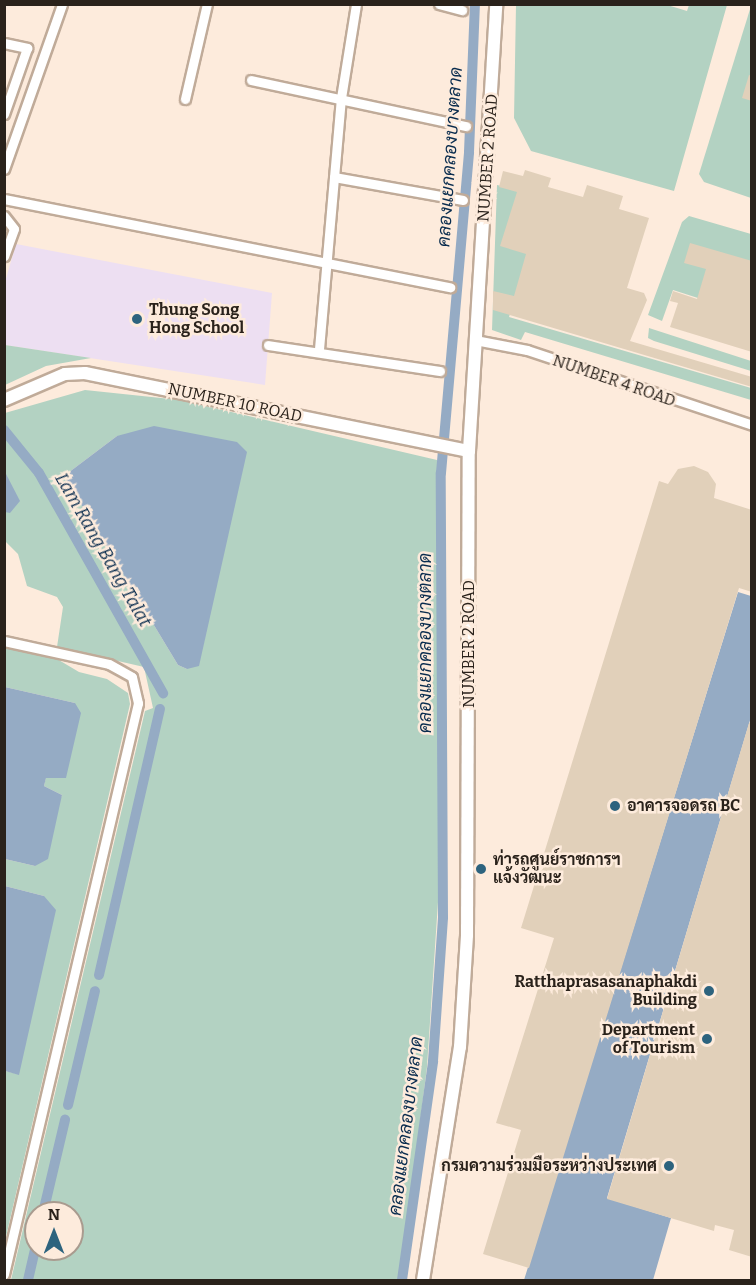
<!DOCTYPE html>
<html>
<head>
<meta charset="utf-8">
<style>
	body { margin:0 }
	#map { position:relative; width:756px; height:1285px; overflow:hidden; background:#fdebdc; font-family:Bitter,Sarabun,serif }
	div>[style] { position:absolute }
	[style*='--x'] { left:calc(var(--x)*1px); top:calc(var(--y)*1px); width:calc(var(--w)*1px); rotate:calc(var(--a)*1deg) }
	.education>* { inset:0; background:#eddff2 }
	.green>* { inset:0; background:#b3d2c2 }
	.water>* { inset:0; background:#95abc4 }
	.canal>* { height:10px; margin:-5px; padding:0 5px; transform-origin:5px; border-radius:5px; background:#95abc4 }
	.building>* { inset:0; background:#e1d0ba }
	.roads { filter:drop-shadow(2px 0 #c0ab99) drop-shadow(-2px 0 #c0ab99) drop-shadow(0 2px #c0ab99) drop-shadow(0 -2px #c0ab99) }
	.street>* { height:9px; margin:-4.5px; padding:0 4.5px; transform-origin:4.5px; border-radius:4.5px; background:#fff }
	.secondary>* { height:12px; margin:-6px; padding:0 6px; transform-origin:6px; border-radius:6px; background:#fff }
	.dots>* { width:16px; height:16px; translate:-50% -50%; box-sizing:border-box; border:3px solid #fdebdc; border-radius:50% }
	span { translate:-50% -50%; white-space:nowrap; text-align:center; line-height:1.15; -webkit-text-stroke:5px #fdebdc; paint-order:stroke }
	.street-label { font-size:16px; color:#2a221b }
	.poi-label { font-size:16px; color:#2a221b; font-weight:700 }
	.left { translate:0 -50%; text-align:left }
	.right { translate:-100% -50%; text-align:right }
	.water-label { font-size:18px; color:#092c4e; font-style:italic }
	.frame { position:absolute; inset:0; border:6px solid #2a221b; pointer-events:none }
	.north { position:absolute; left:24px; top:1201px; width:60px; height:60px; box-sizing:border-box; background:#fdebdc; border:2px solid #a99b8f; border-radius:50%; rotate:0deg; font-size:16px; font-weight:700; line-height:24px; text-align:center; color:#2a221b }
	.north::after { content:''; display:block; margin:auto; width:21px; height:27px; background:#2d637e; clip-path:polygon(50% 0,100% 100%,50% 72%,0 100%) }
</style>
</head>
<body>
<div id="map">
	<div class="education">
		<i style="clip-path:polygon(16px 244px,272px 293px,265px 385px,5px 345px,5px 282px)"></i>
	</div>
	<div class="green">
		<i style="clip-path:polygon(664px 4px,687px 11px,689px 5px,727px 5px,674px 191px,531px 151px,514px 118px,516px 5px)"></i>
		<i style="clip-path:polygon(751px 6px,751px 198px,704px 182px,699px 174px)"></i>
		<i style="clip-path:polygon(497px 185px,522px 191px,529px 253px,509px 317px,751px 388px,751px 400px,525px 332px,521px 340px,492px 330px)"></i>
		<i style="clip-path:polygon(689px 216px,751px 234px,751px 315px,673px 290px,662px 321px,648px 315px,682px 222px)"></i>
		<i style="clip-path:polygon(649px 328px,751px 361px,751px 371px,654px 341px,648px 338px)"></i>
		<i style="clip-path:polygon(5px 345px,91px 358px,46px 366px,5px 385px)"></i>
		<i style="clip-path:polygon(evenodd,85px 390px,180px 400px,437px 460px,439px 887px,427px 1067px,400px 1280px,11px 1280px,145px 711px,153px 708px,144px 667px,57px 647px,63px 607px,57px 597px,27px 586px,18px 554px,5px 541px,5px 413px,85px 390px,117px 436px,187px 669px,178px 665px,64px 476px,117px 436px,85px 390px,36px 1213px,72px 1213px,72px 1249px,36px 1249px,36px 1213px)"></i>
		<i style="clip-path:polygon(5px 645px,52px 656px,79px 672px,107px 679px,128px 693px,130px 704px,5px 1241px,5px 1071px,18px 1074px,44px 896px,5px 886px,5px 859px,35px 866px,62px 795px,44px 786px,46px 777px,75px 703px,5px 687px)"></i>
	</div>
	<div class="water">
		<i style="clip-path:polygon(154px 426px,237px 442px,247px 452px,199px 666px,187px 669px,178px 665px,64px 476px,117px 436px)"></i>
		<i style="clip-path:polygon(5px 472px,20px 501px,10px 513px,5px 512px)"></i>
		<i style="clip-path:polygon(738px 592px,751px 596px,751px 717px,607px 1198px,671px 1218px,653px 1280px,524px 1280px)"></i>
		<i style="clip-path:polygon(5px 687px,75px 703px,81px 713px,66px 778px,46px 778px,44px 786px,62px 795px,48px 859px,35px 866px,5px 859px)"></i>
		<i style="clip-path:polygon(5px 886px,44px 896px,56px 910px,19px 1075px,5px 1071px)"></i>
	</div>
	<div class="canal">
		<i style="--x:4;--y:430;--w:55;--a:50.9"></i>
		<i style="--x:39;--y:473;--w:253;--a:60.6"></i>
		<i style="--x:99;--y:975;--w:273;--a:-77.1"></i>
		<i style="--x:68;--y:1105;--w:117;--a:-76.7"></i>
		<i style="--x:43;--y:1213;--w:96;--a:-76.7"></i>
		<i style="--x:28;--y:1280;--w:37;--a:-77"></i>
		<i style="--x:402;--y:1280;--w:221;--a:-81.9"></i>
		<i style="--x:433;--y:1061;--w:144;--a:-86"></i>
		<i style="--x:443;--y:917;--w:444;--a:-90.3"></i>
		<i style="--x:441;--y:473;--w:322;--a:-85"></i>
		<i style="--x:469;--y:152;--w:148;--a:-87.7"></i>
	</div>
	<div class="building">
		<i style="clip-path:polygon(749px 75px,752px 76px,752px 101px,742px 98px)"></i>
		<i style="clip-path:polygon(525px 170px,551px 178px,548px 187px,583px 197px,587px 185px,623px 196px,619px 209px,649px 218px,627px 288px,644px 293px,647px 300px,630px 341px,752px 377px,752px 387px,493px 310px,493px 291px,514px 296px,526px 254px,500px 246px,517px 192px,499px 187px,503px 171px,523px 176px)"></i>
		<i style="clip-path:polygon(690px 243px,752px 261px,752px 352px,670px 327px,678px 303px,670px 301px,673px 291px,697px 299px,706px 269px,684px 263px)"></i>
		<i style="clip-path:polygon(694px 466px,708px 472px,716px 484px,714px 498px,752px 510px,752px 592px,739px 588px,529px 1268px,483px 1254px,521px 1130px,496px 1123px,554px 938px,521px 928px,659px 481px,668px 484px,678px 469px)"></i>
		<i style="clip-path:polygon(749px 723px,752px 723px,752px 1257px,729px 1250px,734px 1230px,715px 1225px,714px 1231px,607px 1199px)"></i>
	</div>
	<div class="roads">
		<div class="street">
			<i style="--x:439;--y:4;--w:24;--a:15"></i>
			<i style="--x:4;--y:43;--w:24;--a:12"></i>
			<i style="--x:27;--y:48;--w:70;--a:109.2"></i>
			<i style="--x:251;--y:80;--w:220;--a:12.1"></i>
			<i style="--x:185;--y:99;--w:98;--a:-77"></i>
			<i style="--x:4;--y:169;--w:175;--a:-70.6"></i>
			<i style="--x:334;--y:177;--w:131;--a:10.1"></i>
			<i style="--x:4;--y:199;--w:455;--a:11.2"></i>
			<i style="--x:4;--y:216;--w:16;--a:52"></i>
			<i style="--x:14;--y:229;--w:29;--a:110"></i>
			<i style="--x:475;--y:340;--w:53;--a:10.9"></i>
			<i style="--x:527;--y:350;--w:237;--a:18.4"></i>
			<i style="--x:268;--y:345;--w:174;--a:8.6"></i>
			<i style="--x:319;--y:349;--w:252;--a:-85"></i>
			<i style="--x:341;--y:98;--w:95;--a:-80.9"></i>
			<i style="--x:4;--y:641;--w:107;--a:12.4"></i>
			<i style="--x:109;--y:664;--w:26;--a:29"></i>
			<i style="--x:132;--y:677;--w:27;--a:77"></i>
			<i style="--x:138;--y:703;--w:587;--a:103.21"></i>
		</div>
		<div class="secondary">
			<i style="--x:4;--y:400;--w:66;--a:-23.1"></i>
			<i style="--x:65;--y:374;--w:20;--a:-3"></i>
			<i style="--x:85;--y:373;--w:392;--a:11.5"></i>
			<i style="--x:423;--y:1280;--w:236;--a:-81"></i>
			<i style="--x:460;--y:1047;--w:112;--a:-86.4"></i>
			<i style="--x:467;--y:935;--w:484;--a:-89.8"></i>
			<i style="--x:469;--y:451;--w:448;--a:-86.5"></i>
		</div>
	</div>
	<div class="dots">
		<i style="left:137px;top:319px;background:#2d637e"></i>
		<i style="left:615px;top:806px;background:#2d637e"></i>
		<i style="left:481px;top:869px;background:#2d637e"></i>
		<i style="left:709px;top:991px;background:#2d637e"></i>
		<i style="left:707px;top:1039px;background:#2d637e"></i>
		<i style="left:669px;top:1166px;background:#2d637e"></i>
	</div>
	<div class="street-label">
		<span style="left:488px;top:158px;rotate:-86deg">NUMBER 2 ROAD</span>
		<span style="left:614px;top:381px;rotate:19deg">NUMBER 4 ROAD</span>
		<span style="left:235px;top:403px;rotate:12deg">NUMBER 10 ROAD</span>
		<span style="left:469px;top:644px;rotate:-90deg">NUMBER 2 ROAD</span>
	</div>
	<div class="poi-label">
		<span class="left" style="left:149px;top:319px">Thung Song<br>Hong School</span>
		<span class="left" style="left:627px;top:806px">อาคารจอดรถ BC</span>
		<span class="left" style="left:493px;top:869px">ท่ารถศูนย์ราชการฯ<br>แจ้งวัฒนะ</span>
		<span class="right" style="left:697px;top:991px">Ratthaprasasanaphakdi<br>Building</span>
		<span class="right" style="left:695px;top:1039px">Department<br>of Tourism</span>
		<span class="right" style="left:657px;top:1166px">กรมความร่วมมือระหว่างประเทศ</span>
	</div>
	<div class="water-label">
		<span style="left:450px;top:157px;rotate:-86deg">คลองแยกคลองบางตลาด</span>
		<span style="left:103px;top:550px;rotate:60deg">Lam Rang Bang Talat</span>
		<span style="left:425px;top:643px;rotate:-90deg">คลองแยกคลองบางตลาด</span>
		<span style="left:406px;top:1126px;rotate:-83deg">คลองแยกคลองบางตลาด</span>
	</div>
	<div class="frame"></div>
	<div class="north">N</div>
</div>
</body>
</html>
